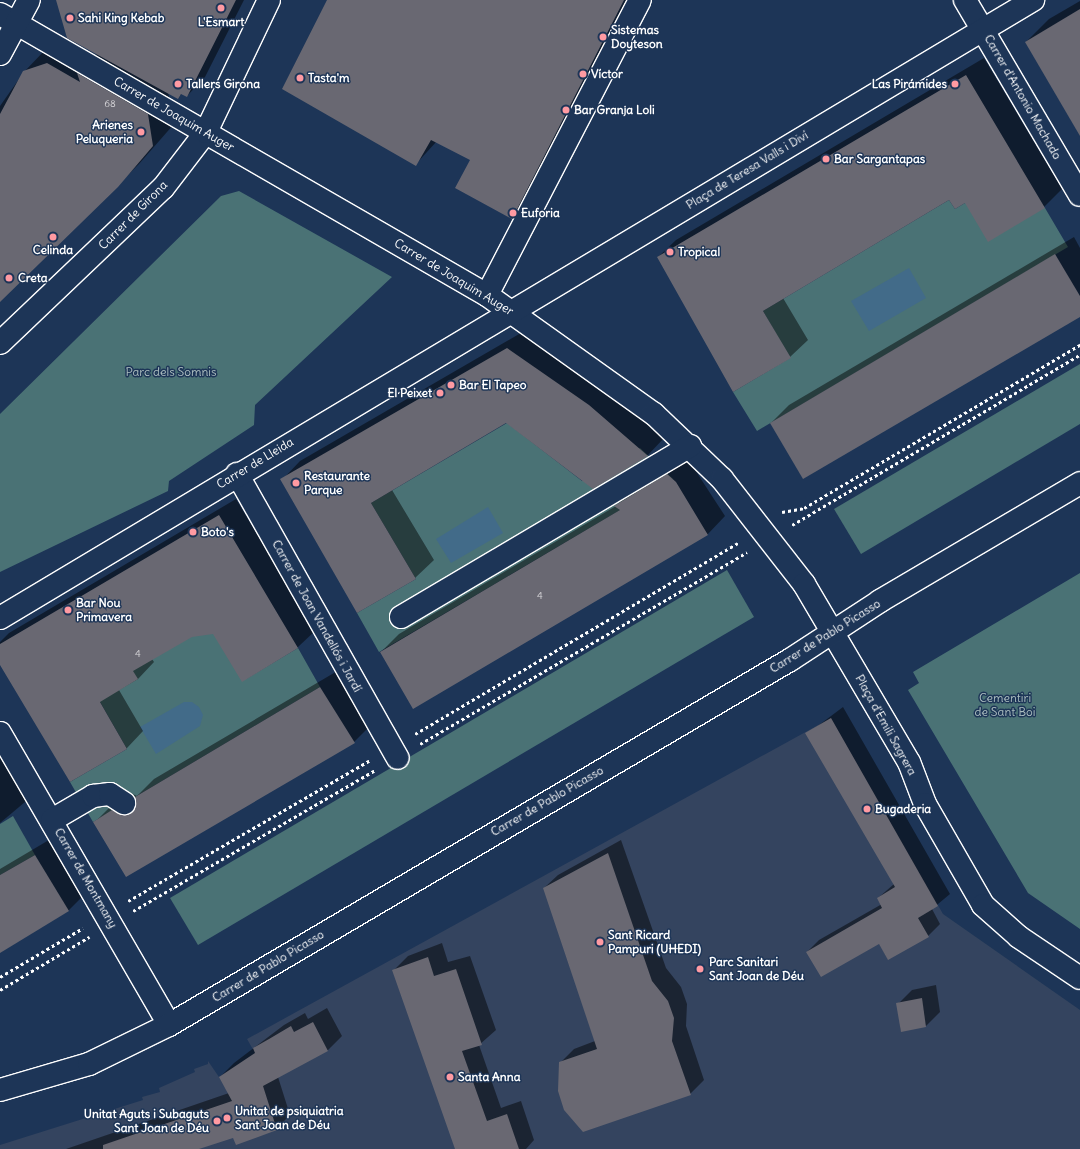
<!DOCTYPE html>
<html>
<head>
<meta charset="utf-8">
<style>
	body { margin:0 }
	#map { position:relative; width:1080px; height:1149px; overflow:hidden; background:#1d3557; font-family:Delius,sans-serif }
	div>[style] { position:absolute }
	[style*='--x'] { left:calc(var(--x)*1px); top:calc(var(--y)*1px); width:calc(var(--w)*1px); rotate:calc(var(--a)*1deg) }
	.built>* { inset:0; background:#34445f }
	.green>* { inset:0; background:#4a7275 }
	.water>* { inset:0; background:#426b89 }
	.shadow>* { inset:0; background:#0007 }
	.building>* { inset:0; background:#696872 }
	.path>* { height:2.5px; margin-top:-1.25px; transform-origin:0; background:repeating-linear-gradient(90deg,#fff 0 3px,transparent 0 6px) }
	.roads { filter:drop-shadow(1px 0 #fff) drop-shadow(-1px 0 #fff) drop-shadow(0 1px #fff) drop-shadow(0 -1px #fff) }
	.minor>* { height:22px; margin:-11px; padding:0 11px; transform-origin:11px; border-radius:11px; background:#1d3557 }
	.dots>* { width:11px; height:11px; translate:-50% -50%; box-sizing:border-box; border:2px solid #1d3557; border-radius:50% }
	span { translate:-50% -50%; white-space:nowrap; text-align:center; line-height:1.15; -webkit-text-stroke:3px #1d3557; paint-order:stroke }
	.number-label { font-size:10px; color:#dad9dc }
	.number-label span { -webkit-text-stroke-width:0 }
	.poi-label { font-size:12px; color:#fff; font-weight:700 }
	.left { translate:0 -50%; text-align:left }
	.right { translate:-100% -50%; text-align:right }
	.street-label { font-size:12px; color:#fff }
	.park-label { font-size:12px; color:#aec0c1 }
</style>
</head>
<body>
<div id="map">
	<div class="built">
		<i style="clip-path:polygon(831px 718px,943px 914px,1080px 1010px,1080px 1149px,0 1149px,0 1145px,143px 1100px,142px 1097px,160px 1092px,159px 1088px,195px 1072px,194px 1069px,208px 1064px,208px 1061px,219px 1077px,255px 1053px,247px 1039px)"></i>
	</div>
	<div class="green">
		<i style="clip-path:polygon(239px 191px,392px 277px,255px 405px,254px 425px,169px 481px,168px 491px,0 572px,0 414px,221px 196px)"></i>
		<i style="clip-path:polygon(949px 200px,955px 209px,965px 203px,1045px 208px,1068px 247px,757px 431px,733px 392px,790px 358px,763px 311px)"></i>
		<i style="clip-path:polygon(1080px 364px,1080px 424px,861px 554px,834px 509px)"></i>
		<i style="clip-path:polygon(507px 423px,582px 481px,640px 448px,673px 479px,379px 652px,357px 613px,416px 579px,371px 503px)"></i>
		<i style="clip-path:polygon(727px 570px,754px 617px,198px 945px,170px 898px)"></i>
		<i style="clip-path:polygon(1080px 573px,1080px 929px,1028px 893px,908px 690px,919px 683px,913px 672px)"></i>
		<i style="clip-path:polygon(196px 605px,246px 679px,298px 648px,320px 687px,93px 822px,70px 782px,127px 749px,83px 672px)"></i>
		<i style="clip-path:polygon(13px 816px,35px 855px,0 875px,0 824px)"></i>
	</div>
	<div class="water">
		<i style="clip-path:polygon(909px 268px,926px 298px,869px 331px,851px 301px)"></i>
		<i style="clip-path:polygon(488px 507px,503px 533px,451px 563px,436px 539px)"></i>
		<i style="clip-path:polygon(184px 702px,192px 702px,199px 707px,203px 715px,200px 726px,156px 754px,140px 727px)"></i>
	</div>
	<div class="shadow">
		<i style="clip-path:polygon(59px 0,244px 0,205px 77px,187px 96px,182px 93px,178px 98px,168px 92px,174px 124px,139px 164px,0 301px,0 106px,24px 72px,45px 50px,94px 57px,97px 54px)"></i>
		<i style="clip-path:polygon(328px 0,631px 0,529px 201px,512px 218px,471px 159px,437px 141px,416px 164px)"></i>
		<i style="clip-path:polygon(1080px 1px,1080px 135px,1026px 42px,1049px 19px)"></i>
		<i style="clip-path:polygon(984px 58px,1062px 189px,1044px 207px,950px 199px,783px 298px,808px 340px,790px 357px,658px 257px,676px 240px)"></i>
		<i style="clip-path:polygon(1074px 237px,1080px 248px,1080px 316px,771px 423px,789px 405px)"></i>
		<i style="clip-path:polygon(526px 330px,574px 362px,665px 437px,648px 455px,593px 488px,507px 422px,392px 490px,434px 560px,415px 578px,282px 480px,300px 461px)"></i>
		<i style="clip-path:polygon(686px 456px,725px 516px,707px 535px,381px 652px,399px 634px,616px 506px,633px 488px)"></i>
		<i style="clip-path:polygon(236px 499px,315px 631px,298px 647px,242px 680px,214px 633px,191px 636px,152px 659px,154px 662px,138px 679px,119px 690px,143px 731px,127px 748px,71px 781px,0 663px,0 642px,9px 633px)"></i>
		<i style="clip-path:polygon(339px 670px,372px 724px,354px 742px,126px 876px,95px 822px,113px 804px,131px 793px,137px 796px,154px 779px)"></i>
		<i style="clip-path:polygon(843px 707px,950px 894px,932px 909px,940px 924px,928px 936px,888px 959px,879px 943px,807px 952px,819px 940px,882px 904px,878px 898px,894px 884px,807px 734px)"></i>
		<i style="clip-path:polygon(0 746px,31px 797px,0 823px)"></i>
		<i style="clip-path:polygon(54px 837px,86px 893px,68px 911px,0 951px,0 869px)"></i>
		<i style="clip-path:polygon(621px 840px,666px 968px,681px 987px,687px 1004px,686px 1026px,704px 1080px,690px 1094px,560px 1063px,574px 1049px,595px 1041px,544px 888px,558px 875px)"></i>
		<i style="clip-path:polygon(442px 943px,448px 962px,470px 956px,496px 1030px,479px 1045px,501px 1108px,521px 1101px,534px 1140px,526px 1149px,456px 1149px,394px 970px,408px 956px)"></i>
		<i style="clip-path:polygon(936px 985px,940px 1012px,926px 1026px,901px 1031px,898px 1004px,912px 990px)"></i>
		<i style="clip-path:polygon(327px 1008px,342px 1036px,328px 1050px,278px 1077px,290px 1115px,276px 1129px,233px 1136px,196px 1149px,66px 1149px,229px 1093px,220px 1077px,234px 1063px,284px 1025px,305px 1013px,308px 1019px)"></i>
	</div>
	<div class="building">
		<i style="clip-path:polygon(56px 0,236px 0,187px 97px,181px 94px,178px 99px,67px 38px)"></i>
		<i style="clip-path:polygon(327px 0,624px 0,512px 219px,455px 188px,470px 160px,431px 140px,416px 166px,282px 89px)"></i>
		<i style="clip-path:polygon(1080px 9px,1080px 136px,1025px 42px)"></i>
		<i style="clip-path:polygon(47px 63px,80px 82px,77px 73px,148px 114px,153px 146px,118px 187px,0 302px,0 114px,23px 71px)"></i>
		<i style="clip-path:polygon(966px 75px,1045px 208px,988px 242px,965px 203px,955px 209px,949px 200px,763px 311px,791px 358px,733px 392px,657px 257px)"></i>
		<i style="clip-path:polygon(1055px 254px,1080px 296px,1080px 317px,803px 479px,770px 423px)"></i>
		<i style="clip-path:polygon(507px 348px,589px 405px,648px 456px,593px 489px,506px 423px,371px 503px,416px 579px,357px 613px,280px 479px)"></i>
		<i style="clip-path:polygon(667px 474px,676px 482px,708px 535px,413px 709px,380px 652px,620px 510px,614px 506px)"></i>
		<i style="clip-path:polygon(219px 515px,298px 648px,242px 682px,213px 634px,192px 637px,133px 671px,138px 679px,100px 702px,127px 749px,70px 782px,0 665px,0 644px)"></i>
		<i style="clip-path:polygon(320px 687px,355px 743px,126px 877px,93px 822px,112px 810px,123px 815px,130px 814px,136px 804px,135px 797px)"></i>
		<i style="clip-path:polygon(831px 718px,938px 906px,918px 918px,929px 937px,888px 960px,879px 944px,821px 977px,806px 952px,882px 908px,877px 898px,895px 887px,805px 733px)"></i>
		<i style="clip-path:polygon(608px 853px,652px 981px,668px 1001px,674px 1018px,672px 1041px,691px 1095px,583px 1132px,564px 1110px,558px 1091px,559px 1062px,597px 1049px,543px 888px)"></i>
		<i style="clip-path:polygon(35px 855px,69px 911px,0 953px,0 875px)"></i>
		<i style="clip-path:polygon(428px 957px,434px 976px,456px 969px,482px 1045px,462px 1051px,487px 1121px,507px 1114px,519px 1149px,455px 1149px,392px 970px)"></i>
		<i style="clip-path:polygon(922px 998px,926px 1027px,901px 1032px,896px 1003px)"></i>
		<i style="clip-path:polygon(313px 1022px,328px 1051px,263px 1086px,277px 1130px,236px 1145px,233px 1138px,199px 1149px,103px 1149px,103px 1145px,232px 1101px,219px 1077px,255px 1053px,253px 1048px,269px 1039px,291px 1026px,294px 1032px)"></i>
	</div>
	<div class="path">
		<i style="--x:782;--y:512;--w:22;--a:-10"></i>
		<i style="--x:804;--y:508;--w:321;--a:-30.6"></i>
		<i style="--x:792;--y:525;--w:334;--a:-30.6"></i>
		<i style="--x:415;--y:734;--w:375;--a:-30.6"></i>
		<i style="--x:420;--y:744;--w:379;--a:-30.4"></i>
		<i style="--x:128;--y:901;--w:279;--a:-30.2"></i>
		<i style="--x:133;--y:911;--w:279;--a:-30.2"></i>
		<i style="--x:0;--y:977;--w:96;--a:-30.6"></i>
		<i style="--x:0;--y:990;--w:104;--a:-30.8"></i>
	</div>
	<div class="roads">
		<div class="minor">
			<i style="--x:965;--y:0;--w:226;--a:59.5"></i>
			<i style="--x:0;--y:14;--w:562;--a:29.99"></i>
			<i style="--x:487;--y:295;--w:205;--a:35.5"></i>
			<i style="--x:654;--y:414;--w:94;--a:43.7"></i>
			<i style="--x:722;--y:479;--w:133;--a:52"></i>
			<i style="--x:804;--y:584;--w:207;--a:59.5"></i>
			<i style="--x:909;--y:762;--w:45;--a:69.1"></i>
			<i style="--x:925;--y:804;--w:116;--a:60.1"></i>
			<i style="--x:983;--y:905;--w:48;--a:41.6"></i>
			<i style="--x:1019;--y:937;--w:73;--a:33.9"></i>
			<i style="--x:0;--y:54;--w:61;--a:-61.8"></i>
			<i style="--x:487;--y:295;--w:332;--a:-62.6"></i>
			<i style="--x:0;--y:343;--w:225;--a:-43.6"></i>
			<i style="--x:163;--y:188;--w:71;--a:-52.5"></i>
			<i style="--x:206;--y:132;--w:146;--a:-64.5"></i>
			<i style="--x:237;--y:474;--w:326;--a:60.5"></i>
			<i style="--x:401;--y:617;--w:336;--a:-30.6"></i>
			<i style="--x:0;--y:618;--w:1204;--a:-30.89"></i>
			<i style="--x:0;--y:733;--w:337;--a:59.9"></i>
			<i style="--x:52;--y:820;--w:48;--a:-30.3"></i>
			<i style="--x:93;--y:796;--w:17;--a:-7"></i>
			<i style="--x:110;--y:794;--w:17;--a:33"></i>
			<i style="--x:0;--y:1090;--w:93;--a:-16.3"></i>
			<i style="--x:89;--y:1064;--w:89;--a:-26"></i>
			<i style="--x:169;--y:1025;--w:720;--a:-30.45"></i>
			<i style="--x:790;--y:660;--w:108;--a:-33.2"></i>
			<i style="--x:880;--y:601;--w:232;--a:-30.5"></i>
		</div>
	</div>
	<div class="dots">
		<i style="left:221px;top:8px;background:#ff9aa2"></i>
		<i style="left:70px;top:18px;background:#ff9aa2"></i>
		<i style="left:603px;top:37px;background:#ff9aa2"></i>
		<i style="left:583px;top:74px;background:#ff9aa2"></i>
		<i style="left:300px;top:78px;background:#ff9aa2"></i>
		<i style="left:178px;top:84px;background:#ff9aa2"></i>
		<i style="left:955px;top:84px;background:#ff9aa2"></i>
		<i style="left:566px;top:110px;background:#ff9aa2"></i>
		<i style="left:141px;top:132px;background:#ff9aa2"></i>
		<i style="left:826px;top:159px;background:#ff9aa2"></i>
		<i style="left:513px;top:213px;background:#ff9aa2"></i>
		<i style="left:53px;top:237px;background:#ff9aa2"></i>
		<i style="left:670px;top:252px;background:#ff9aa2"></i>
		<i style="left:9px;top:278px;background:#ff9aa2"></i>
		<i style="left:451px;top:385px;background:#ff9aa2"></i>
		<i style="left:440px;top:393px;background:#ff9aa2"></i>
		<i style="left:296px;top:483px;background:#ff9aa2"></i>
		<i style="left:193px;top:532px;background:#ff9aa2"></i>
		<i style="left:68px;top:610px;background:#ff9aa2"></i>
		<i style="left:867px;top:809px;background:#ff9aa2"></i>
		<i style="left:600px;top:942px;background:#ff9aa2"></i>
		<i style="left:700px;top:969px;background:#ff9aa2"></i>
		<i style="left:450px;top:1077px;background:#ff9aa2"></i>
		<i style="left:227px;top:1118px;background:#ff9aa2"></i>
		<i style="left:217px;top:1121px;background:#ff9aa2"></i>
	</div>
	<div class="number-label">
		<span style="left:110px;top:104px">68</span>
		<span style="left:540px;top:596px">4</span>
		<span style="left:138px;top:654px">4</span>
	</div>
	<div class="poi-label">
		<span class="left" style="left:78px;top:18px">Sahi King Kebab</span>
		<span style="left:221px;top:22px">L'Esmart</span>
		<span class="left" style="left:611px;top:37px">Sistemas<br>Doyteson</span>
		<span class="left" style="left:591px;top:74px">Víctor</span>
		<span class="left" style="left:308px;top:78px">Tasta'm</span>
		<span class="left" style="left:186px;top:84px">Tallers Girona</span>
		<span class="right" style="left:947px;top:84px">Las Pirámides</span>
		<span class="left" style="left:574px;top:110px">Bar Granja Loli</span>
		<span class="right" style="left:133px;top:132px">Arienes<br>Peluqueria</span>
		<span class="left" style="left:834px;top:159px">Bar Sargantapas</span>
		<span class="left" style="left:521px;top:213px">Euforia</span>
		<span style="left:53px;top:250px">Celinda</span>
		<span class="left" style="left:678px;top:252px">Tropical</span>
		<span class="left" style="left:18px;top:278px">Creta</span>
		<span class="left" style="left:459px;top:385px">Bar El Tapeo</span>
		<span class="right" style="left:432px;top:393px">El Peixet</span>
		<span class="left" style="left:304px;top:483px">Restaurante<br>Parque</span>
		<span class="left" style="left:201px;top:532px">Boto's</span>
		<span class="left" style="left:76px;top:610px">Bar Nou<br>Primavera</span>
		<span class="left" style="left:875px;top:809px">Bugaderia</span>
		<span class="left" style="left:608px;top:942px">Sant Ricard<br>Pampuri (UHEDI)</span>
		<span class="left" style="left:709px;top:969px">Parc Sanitari<br>Sant Joan de Déu</span>
		<span class="left" style="left:458px;top:1077px">Santa Anna</span>
		<span class="left" style="left:235px;top:1118px">Unitat de psiquiatria<br>Sant Joan de Déu</span>
		<span class="right" style="left:209px;top:1121px">Unitat Aguts i Subaguts<br>Sant Joan de Déu</span>
	</div>
	<div class="street-label">
		<span style="left:1023px;top:97px;rotate:60deg">Carrer d'Antonio Machado</span>
		<span style="left:174px;top:114px;rotate:30deg">Carrer de Joaquim Auger</span>
		<span style="left:747px;top:170px;rotate:-31deg">Plaça de Teresa Valls i Diví</span>
		<span style="left:133px;top:215px;rotate:-45deg">Carrer de Girona</span>
		<span style="left:454px;top:277px;rotate:31deg">Carrer de Joaquim Auger</span>
		<span style="left:255px;top:463px;rotate:-31deg">Carrer de Lleida</span>
		<span style="left:317px;top:616px;rotate:61deg">Carrer de Joan Vandellós i Jardí</span>
		<span style="left:825px;top:636px;rotate:-32deg">Carrer de Pablo Picasso</span>
		<span style="left:886px;top:725px;rotate:61deg">Plaça d'Emili Sagrera</span>
		<span style="left:547px;top:801px;rotate:-30deg">Carrer de Pablo Picasso</span>
		<span style="left:86px;top:878px;rotate:60deg">Carrer de Montmany</span>
		<span style="left:268px;top:966px;rotate:-31deg">Carrer de Pablo Picasso</span>
	</div>
	<div class="park-label">
		<span style="left:171px;top:372px">Parc dels Somnis</span>
		<span style="left:1005px;top:705px">Cementiri<br>de Sant Boi</span>
	</div>
</div>
</body>
</html>
